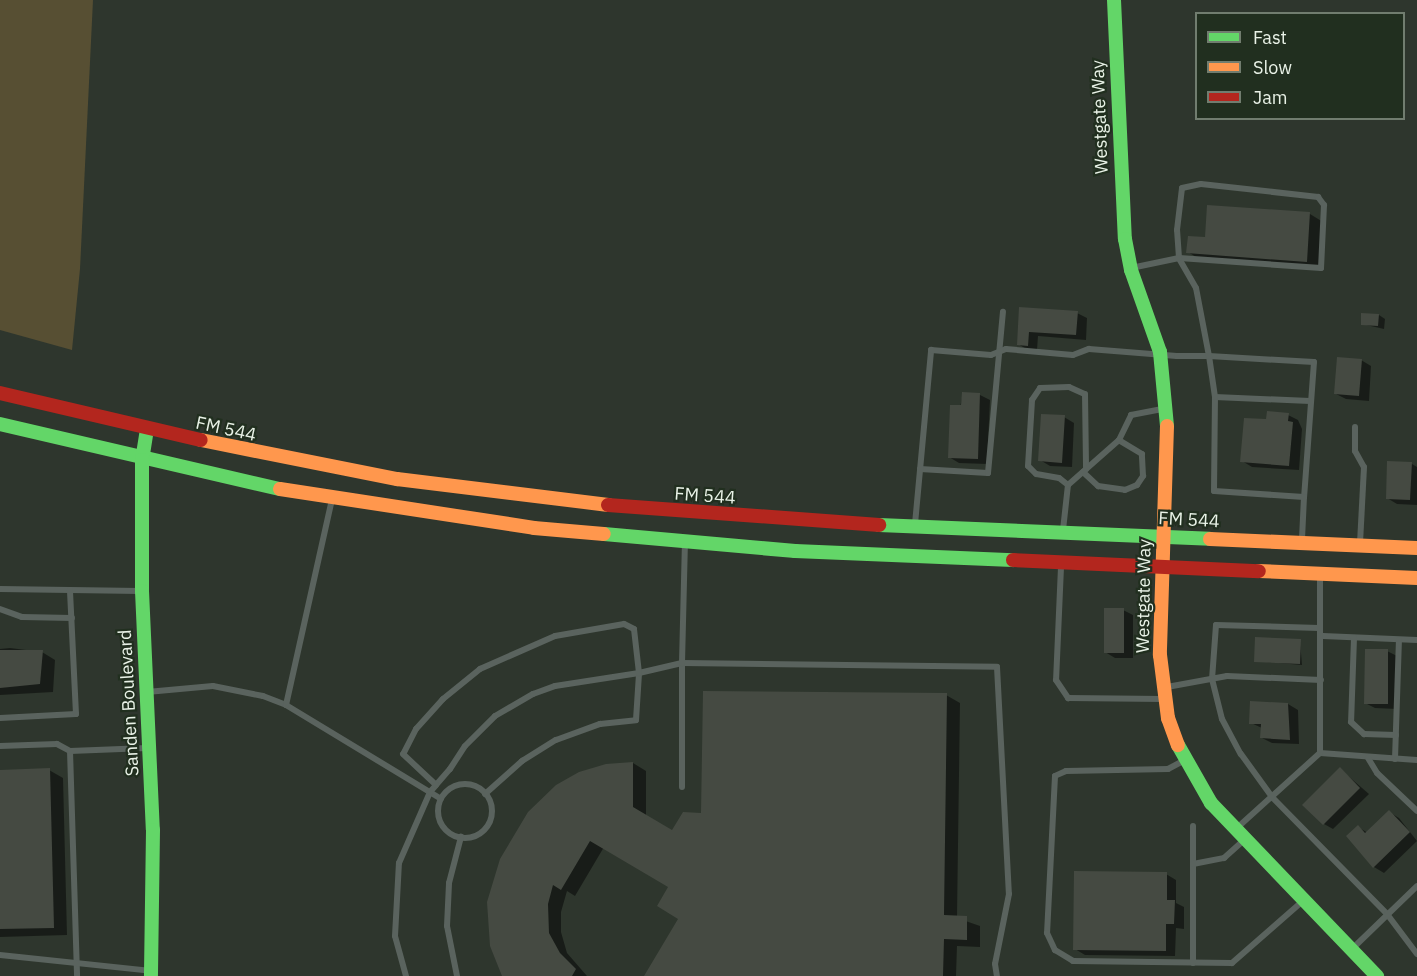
<!DOCTYPE html>
<html>
<head>
<meta charset="utf-8">
<style>
	body { margin:0 }
	#map { position:relative; width:1417px; height:976px; overflow:hidden; background:#2e362d; font-family:"IBM Plex Sans",sans-serif }
	div>[style] { position:absolute }
	[style*='--x'] { left:calc(var(--x)*1px); top:calc(var(--y)*1px); width:calc(var(--w)*1px); rotate:calc(var(--a)*1deg) }
	.green>* { inset:0; background:#574f33 }
	.shadow>* { inset:0; background:#0007 }
	.building>* { inset:0; background:#454a42 }
	.lane>* { height:6px; margin:-3px; padding:0 3px; transform-origin:3px; border-radius:3px; background:#5a635e }
	.lane>.ring { margin:-3px; padding:0; box-sizing:content-box; background:none; border:6px solid #5a635e; border-radius:50% }
	.fast>* { height:14px; margin:-7px; padding:0 7px; transform-origin:7px; border-radius:7px; background:#63d668 }
	.slow>* { height:14px; margin:-7px; padding:0 7px; transform-origin:7px; border-radius:7px; background:#ff974d }
	.jam>* { height:14px; margin:-7px; padding:0 7px; transform-origin:7px; border-radius:7px; background:#b3261e }
	span { translate:-50% -50%; white-space:nowrap; text-align:center; line-height:1.15; -webkit-text-stroke:4.5px #212f1f; paint-order:stroke }
	.street-label { font-size:18px; color:#e9f2e7 }
	.legend { position:absolute; left:1195px; top:12px; width:210px; height:108px; box-sizing:border-box; background:#212f1f; border:2px solid #717d6f; margin:0; padding:8px 10px; list-style:none; font-size:18px; color:#e9f2e7 }
	.legend li { display:flex; align-items:center; gap:12px; height:30px }
	.legend b { width:30px; border:2px solid #717d6f }
</style>
</head>
<body>
<div id="map">
	<div class="green">
		<i style="clip-path:polygon(0 0,93px 0,80px 269px,72px 350px,0 330px)"></i>
	</div>
	<div class="shadow">
		<i style="clip-path:polygon(1310px 214px,1323px 222px,1320px 268px,1201px 260px,1188px 252px,1206px 239px)"></i>
		<i style="clip-path:polygon(1021px 309px,1077px 313px,1087px 318px,1086px 340px,1038px 336px,1037px 350px,1028px 350px,1018px 344px)"></i>
		<i style="clip-path:polygon(1379px 315px,1385px 319px,1384px 329px,1362px 324px)"></i>
		<i style="clip-path:polygon(1361px 360px,1371px 366px,1369px 401px,1346px 399px,1336px 394px)"></i>
		<i style="clip-path:polygon(963px 394px,980px 395px,990px 400px,987px 464px,959px 463px,949px 457px)"></i>
		<i style="clip-path:polygon(1288px 415px,1298px 420px,1302px 429px,1299px 470px,1252px 467px,1242px 461px,1268px 421px)"></i>
		<i style="clip-path:polygon(1064px 417px,1074px 423px,1072px 467px,1050px 466px,1040px 460px)"></i>
		<i style="clip-path:polygon(1412px 464px,1417px 467px,1417px 505px,1397px 504px,1387px 498px)"></i>
		<i style="clip-path:polygon(1123px 610px,1133px 615px,1133px 658px,1115px 658px,1105px 652px)"></i>
		<i style="clip-path:polygon(1300px 641px,1302px 665px,1255px 661px)"></i>
		<i style="clip-path:polygon(10px 648px,42px 652px,55px 660px,53px 692px,0 695px,0 649px)"></i>
		<i style="clip-path:polygon(1387px 651px,1397px 656px,1397px 709px,1375px 708px,1365px 703px)"></i>
		<i style="clip-path:polygon(946px 695px,960px 703px,957px 918px,980px 926px,980px 947px,957px 946px,956px 976px,646px 976px,680px 918px,670px 886px,604px 847px,575px 896px,567px 891px,561px 912px,561px 932px,567px 953px,587px 976px,504px 976px,492px 946px,633px 763px,646px 771px,646px 816px,673px 832px)"></i>
		<i style="clip-path:polygon(1288px 704px,1298px 710px,1299px 744px,1272px 743px,1262px 738px,1262px 728px,1251px 723px)"></i>
		<i style="clip-path:polygon(1340px 769px,1369px 794px,1333px 829px,1324px 824px)"></i>
		<i style="clip-path:polygon(49px 770px,63px 778px,67px 935px,0 937px,0 771px)"></i>
		<i style="clip-path:polygon(1389px 812px,1399px 818px,1417px 841px,1384px 873px,1374px 867px,1348px 836px,1358px 827px,1368px 833px)"></i>
		<i style="clip-path:polygon(1166px 874px,1176px 880px,1176px 903px,1184px 907px,1184px 929px,1176px 928px,1175px 956px,1085px 955px,1075px 949px)"></i>
	</div>
	<div class="building">
		<i style="clip-path:polygon(1207px 205px,1310px 212px,1307px 262px,1186px 253px,1188px 236px,1205px 237px)"></i>
		<i style="clip-path:polygon(1019px 307px,1078px 311px,1076px 335px,1029px 332px,1028px 346px,1017px 345px)"></i>
		<i style="clip-path:polygon(1361px 313px,1379px 314px,1378px 326px,1361px 325px)"></i>
		<i style="clip-path:polygon(1337px 357px,1362px 359px,1359px 396px,1334px 394px)"></i>
		<i style="clip-path:polygon(962px 392px,980px 393px,978px 459px,948px 458px,950px 405px,961px 405px)"></i>
		<i style="clip-path:polygon(1267px 411px,1289px 413px,1288px 421px,1293px 422px,1289px 466px,1240px 462px,1244px 418px,1266px 419px)"></i>
		<i style="clip-path:polygon(1041px 414px,1065px 415px,1062px 463px,1038px 461px)"></i>
		<i style="clip-path:polygon(1387px 461px,1412px 462px,1410px 500px,1386px 499px)"></i>
		<i style="clip-path:polygon(1104px 608px,1124px 608px,1124px 653px,1104px 653px)"></i>
		<i style="clip-path:polygon(1255px 637px,1301px 639px,1300px 664px,1254px 662px)"></i>
		<i style="clip-path:polygon(1365px 649px,1388px 649px,1388px 704px,1364px 704px)"></i>
		<i style="clip-path:polygon(0 650px,43px 650px,40px 684px,0 688px)"></i>
		<i style="clip-path:polygon(703px 691px,947px 693px,944px 915px,967px 916px,967px 940px,944px 939px,943px 976px,644px 976px,678px 919px,657px 906px,668px 887px,590px 841px,561px 890px,553px 885px,548px 904px,549px 933px,560px 953px,576px 969px,572px 976px,502px 976px,490px 946px,487px 902px,500px 859px,528px 812px,556px 785px,579px 772px,606px 764px,633px 762px,633px 807px,672px 830px,683px 812px,701px 813px)"></i>
		<i style="clip-path:polygon(1250px 701px,1288px 703px,1290px 740px,1260px 738px,1261px 724px,1249px 724px)"></i>
		<i style="clip-path:polygon(1340px 767px,1360px 788px,1323px 825px,1302px 805px)"></i>
		<i style="clip-path:polygon(50px 768px,54px 928px,0 929px,0 770px)"></i>
		<i style="clip-path:polygon(1389px 810px,1410px 832px,1373px 868px,1346px 836px,1358px 825px,1365px 833px)"></i>
		<i style="clip-path:polygon(1074px 871px,1167px 872px,1167px 900px,1175px 900px,1174px 924px,1166px 924px,1166px 951px,1073px 950px)"></i>
	</div>
	<div class="lane">
		<i style="--x:1201;--y:184;--w:118;--a:6.3"></i>
		<i style="--x:1318;--y:197;--w:10;--a:53"></i>
		<i style="--x:1324;--y:205;--w:63;--a:92.7"></i>
		<i style="--x:1321;--y:268;--w:142;--a:-176"></i>
		<i style="--x:1179;--y:258;--w:28;--a:-94"></i>
		<i style="--x:1177;--y:230;--w:42;--a:-83.2"></i>
		<i style="--x:1182;--y:188;--w:19;--a:-12"></i>
		<i style="--x:1215;--y:397;--w:95;--a:2.4"></i>
		<i style="--x:1355;--y:427;--w:24;--a:90"></i>
		<i style="--x:1355;--y:451;--w:18;--a:61"></i>
		<i style="--x:1364;--y:467;--w:76;--a:93"></i>
		<i style="--x:920;--y:469;--w:68;--a:3.4"></i>
		<i style="--x:988;--y:473;--w:162;--a:-84.7"></i>
		<i style="--x:1083;--y:472;--w:21;--a:43"></i>
		<i style="--x:1098;--y:486;--w:27;--a:8"></i>
		<i style="--x:1125;--y:490;--w:13;--a:-23"></i>
		<i style="--x:1137;--y:485;--w:11;--a:-56"></i>
		<i style="--x:1143;--y:476;--w:22;--a:-93"></i>
		<i style="--x:1142;--y:454;--w:27;--a:-149"></i>
		<i style="--x:1068;--y:485;--w:11;--a:-142"></i>
		<i style="--x:1059;--y:478;--w:23;--a:-170"></i>
		<i style="--x:1036;--y:474;--w:11;--a:-135"></i>
		<i style="--x:1028;--y:466;--w:66;--a:-86.5"></i>
		<i style="--x:1032;--y:400;--w:14;--a:-56"></i>
		<i style="--x:1040;--y:388;--w:29;--a:-2"></i>
		<i style="--x:1069;--y:387;--w:17;--a:24"></i>
		<i style="--x:1085;--y:394;--w:75;--a:89.2"></i>
		<i style="--x:915;--y:524;--w:175;--a:-84.7"></i>
		<i style="--x:931;--y:350;--w:60;--a:4.8"></i>
		<i style="--x:991;--y:355;--w:16;--a:-22"></i>
		<i style="--x:1006;--y:349;--w:67;--a:5.1"></i>
		<i style="--x:1073;--y:355;--w:17;--a:-21"></i>
		<i style="--x:1089;--y:349;--w:88;--a:4.5"></i>
		<i style="--x:1177;--y:356;--w:32;--a:0"></i>
		<i style="--x:1209;--y:356;--w:105;--a:3.3"></i>
		<i style="--x:1314;--y:362;--w:135;--a:94.2"></i>
		<i style="--x:1304;--y:497;--w:90;--a:-176.2"></i>
		<i style="--x:1214;--y:491;--w:94;--a:-89.4"></i>
		<i style="--x:1215;--y:397;--w:41;--a:-98.3"></i>
		<i style="--x:1209;--y:356;--w:69;--a:-100.8"></i>
		<i style="--x:1196;--y:288;--w:34;--a:-120"></i>
		<i style="--x:1179;--y:258;--w:49;--a:168.2"></i>
		<i style="--x:1063;--y:530;--w:45;--a:-83.7"></i>
		<i style="--x:1068;--y:485;--w:68;--a:-41.4"></i>
		<i style="--x:1119;--y:440;--w:28;--a:-64"></i>
		<i style="--x:1131;--y:415;--w:37;--a:-11"></i>
		<i style="--x:1302;--y:539;--w:42;--a:-87.3"></i>
		<i style="--x:1061;--y:567;--w:113;--a:92.5"></i>
		<i style="--x:1056;--y:680;--w:22;--a:56"></i>
		<i style="--x:1068;--y:698;--w:95;--a:0.6"></i>
		<i style="--x:0;--y:589;--w:140;--a:0.8"></i>
		<i style="--x:0;--y:609;--w:23;--a:20"></i>
		<i style="--x:22;--y:617;--w:50;--a:1.1"></i>
		<i style="--x:1319;--y:628;--w:103;--a:-178.3"></i>
		<i style="--x:1216;--y:625;--w:54;--a:94.2"></i>
		<i style="--x:1212;--y:679;--w:41;--a:76"></i>
		<i style="--x:1222;--y:719;--w:40;--a:62"></i>
		<i style="--x:1241;--y:754;--w:53;--a:54.2"></i>
		<i style="--x:1272;--y:797;--w:164;--a:45.5"></i>
		<i style="--x:1387;--y:914;--w:50;--a:53.1"></i>
		<i style="--x:1323;--y:636;--w:94;--a:2.4"></i>
		<i style="--x:1354;--y:638;--w:84;--a:92"></i>
		<i style="--x:1351;--y:722;--w:18;--a:43"></i>
		<i style="--x:1364;--y:734;--w:32;--a:2"></i>
		<i style="--x:1167;--y:687;--w:61;--a:-10.4"></i>
		<i style="--x:1227;--y:676;--w:94;--a:2.4"></i>
		<i style="--x:147;--y:692;--w:66;--a:-5.2"></i>
		<i style="--x:213;--y:686;--w:51;--a:11.3"></i>
		<i style="--x:263;--y:696;--w:25;--a:21"></i>
		<i style="--x:286;--y:705;--w:181;--a:31.2"></i>
		<i style="--x:286;--y:705;--w:211;--a:-77.4"></i>
		<i style="--x:0;--y:718;--w:76;--a:-3"></i>
		<i style="--x:76;--y:714;--w:124;--a:-92.8"></i>
		<i style="--x:0;--y:746;--w:57;--a:-2"></i>
		<i style="--x:57;--y:744;--w:15;--a:28"></i>
		<i style="--x:70;--y:751;--w:225;--a:88.2"></i>
		<i style="--x:70;--y:751;--w:77;--a:-2.2"></i>
		<i style="--x:1320;--y:753;--w:97;--a:4.1"></i>
		<i style="--x:1368;--y:758;--w:17;--a:59"></i>
		<i style="--x:1377;--y:773;--w:55;--a:43.5"></i>
		<i style="--x:1395;--y:759;--w:119;--a:-88.1"></i>
		<i style="--x:1183;--y:761;--w:17;--a:152"></i>
		<i style="--x:1168;--y:769;--w:102;--a:178.9"></i>
		<i style="--x:1066;--y:771;--w:12;--a:156"></i>
		<i style="--x:1055;--y:776;--w:157;--a:92.9"></i>
		<i style="--x:1047;--y:933;--w:19;--a:65"></i>
		<i style="--x:1055;--y:950;--w:21;--a:31"></i>
		<i style="--x:1073;--y:961;--w:159;--a:0.7"></i>
		<i style="--x:1232;--y:963;--w:96;--a:-41.2"></i>
		<i class="ring" style="left:438px;top:784px;width:48px;height:48px"></i>
		<i style="--x:682;--y:787;--w:124;--a:-90"></i>
		<i style="--x:682;--y:663;--w:315;--a:0.7"></i>
		<i style="--x:997;--y:667;--w:227;--a:87"></i>
		<i style="--x:1009;--y:894;--w:71;--a:101.3"></i>
		<i style="--x:995;--y:964;--w:12;--a:81"></i>
		<i style="--x:485;--y:794;--w:50;--a:-41.7"></i>
		<i style="--x:522;--y:761;--w:40;--a:-32"></i>
		<i style="--x:556;--y:740;--w:47;--a:-20"></i>
		<i style="--x:600;--y:724;--w:36;--a:-6"></i>
		<i style="--x:636;--y:720;--w:47;--a:-86.3"></i>
		<i style="--x:639;--y:673;--w:44;--a:-13.1"></i>
		<i style="--x:682;--y:663;--w:120;--a:-88.6"></i>
		<i style="--x:1193;--y:826;--w:137;--a:90"></i>
		<i style="--x:1238;--y:827;--w:110;--a:-42.1"></i>
		<i style="--x:1320;--y:753;--w:175;--a:-90"></i>
		<i style="--x:1193;--y:864;--w:32;--a:-11"></i>
		<i style="--x:1224;--y:858;--w:27;--a:-42"></i>
		<i style="--x:1353;--y:948;--w:89;--a:-44.1"></i>
		<i style="--x:0;--y:955;--w:152;--a:6"></i>
		<i style="--x:406;--y:976;--w:41;--a:-105.4"></i>
		<i style="--x:395;--y:936;--w:73;--a:-86.9"></i>
		<i style="--x:399;--y:863;--w:77;--a:-66.4"></i>
		<i style="--x:430;--y:792;--w:9;--a:-49"></i>
		<i style="--x:436;--y:785;--w:21;--a:-49"></i>
		<i style="--x:450;--y:769;--w:27;--a:-57"></i>
		<i style="--x:465;--y:746;--w:42;--a:-45"></i>
		<i style="--x:495;--y:716;--w:44;--a:-30.1"></i>
		<i style="--x:533;--y:694;--w:23;--a:-20"></i>
		<i style="--x:555;--y:686;--w:85;--a:-8.8"></i>
		<i style="--x:639;--y:673;--w:44;--a:-96.5"></i>
		<i style="--x:634;--y:629;--w:11;--a:-153"></i>
		<i style="--x:624;--y:624;--w:70;--a:170.1"></i>
		<i style="--x:555;--y:636;--w:82;--a:156.3"></i>
		<i style="--x:480;--y:669;--w:48;--a:141"></i>
		<i style="--x:443;--y:699;--w:40;--a:132"></i>
		<i style="--x:416;--y:729;--w:28;--a:117"></i>
		<i style="--x:403;--y:754;--w:45;--a:43.2"></i>
		<i style="--x:457;--y:976;--w:51;--a:-101.3"></i>
		<i style="--x:447;--y:926;--w:43;--a:-87.3"></i>
		<i style="--x:449;--y:883;--w:48;--a:-75.4"></i>
	</div>
	<div class="fast">
		<i style="--x:1114;--y:0;--w:239;--a:87.4"></i>
		<i style="--x:1125;--y:239;--w:32;--a:79"></i>
		<i style="--x:1131;--y:270;--w:87;--a:70.5"></i>
		<i style="--x:1160;--y:352;--w:74;--a:84.6"></i>
		<i style="--x:0;--y:424;--w:287;--a:13.1"></i>
		<i style="--x:147;--y:429;--w:31;--a:99"></i>
		<i style="--x:142;--y:460;--w:131;--a:90"></i>
		<i style="--x:142;--y:591;--w:239;--a:87.4"></i>
		<i style="--x:153;--y:830;--w:146;--a:90.8"></i>
		<i style="--x:879;--y:525;--w:331;--a:2.4"></i>
		<i style="--x:604;--y:534;--w:192;--a:5.1"></i>
		<i style="--x:795;--y:551;--w:218;--a:2.4"></i>
		<i style="--x:1178;--y:745;--w:67;--a:60.4"></i>
		<i style="--x:1211;--y:803;--w:240;--a:46.2"></i>
	</div>
	<div class="slow">
		<i style="--x:1167;--y:426;--w:229;--a:91.8"></i>
		<i style="--x:1160;--y:655;--w:64;--a:82.8"></i>
		<i style="--x:1168;--y:718;--w:29;--a:70"></i>
		<i style="--x:201;--y:440;--w:200;--a:11.3"></i>
		<i style="--x:397;--y:479;--w:213;--a:7"></i>
		<i style="--x:280;--y:489;--w:257;--a:8.7"></i>
		<i style="--x:534;--y:528;--w:70;--a:4.9"></i>
		<i style="--x:1210;--y:539;--w:207;--a:2.5"></i>
		<i style="--x:1259;--y:571;--w:158;--a:2.5"></i>
	</div>
	<div class="jam">
		<i style="--x:0;--y:393;--w:206;--a:13.2"></i>
		<i style="--x:608;--y:505;--w:272;--a:4.2"></i>
		<i style="--x:1013;--y:560;--w:246;--a:2.6"></i>
	</div>
	<div class="street-label">
		<span style="left:1100px;top:117px;rotate:-92deg">Westgate Way</span>
		<span style="left:226px;top:429px;rotate:12deg">FM 544</span>
		<span style="left:705px;top:496px;rotate:4deg">FM 544</span>
		<span style="left:1189px;top:520px;rotate:3deg">FM 544</span>
		<span style="left:1144px;top:596px;rotate:-89deg">Westgate Way</span>
		<span style="left:129px;top:703px;rotate:-93deg">Sanden Boulevard</span>
	</div>
	<ul class="legend">
	<li><b style="height:8px;background:#63d668"></b>Fast</li>
	<li><b style="height:8px;background:#ff974d"></b>Slow</li>
	<li><b style="height:8px;background:#b3261e"></b>Jam</li>
	</ul>
</div>
</body>
</html>
